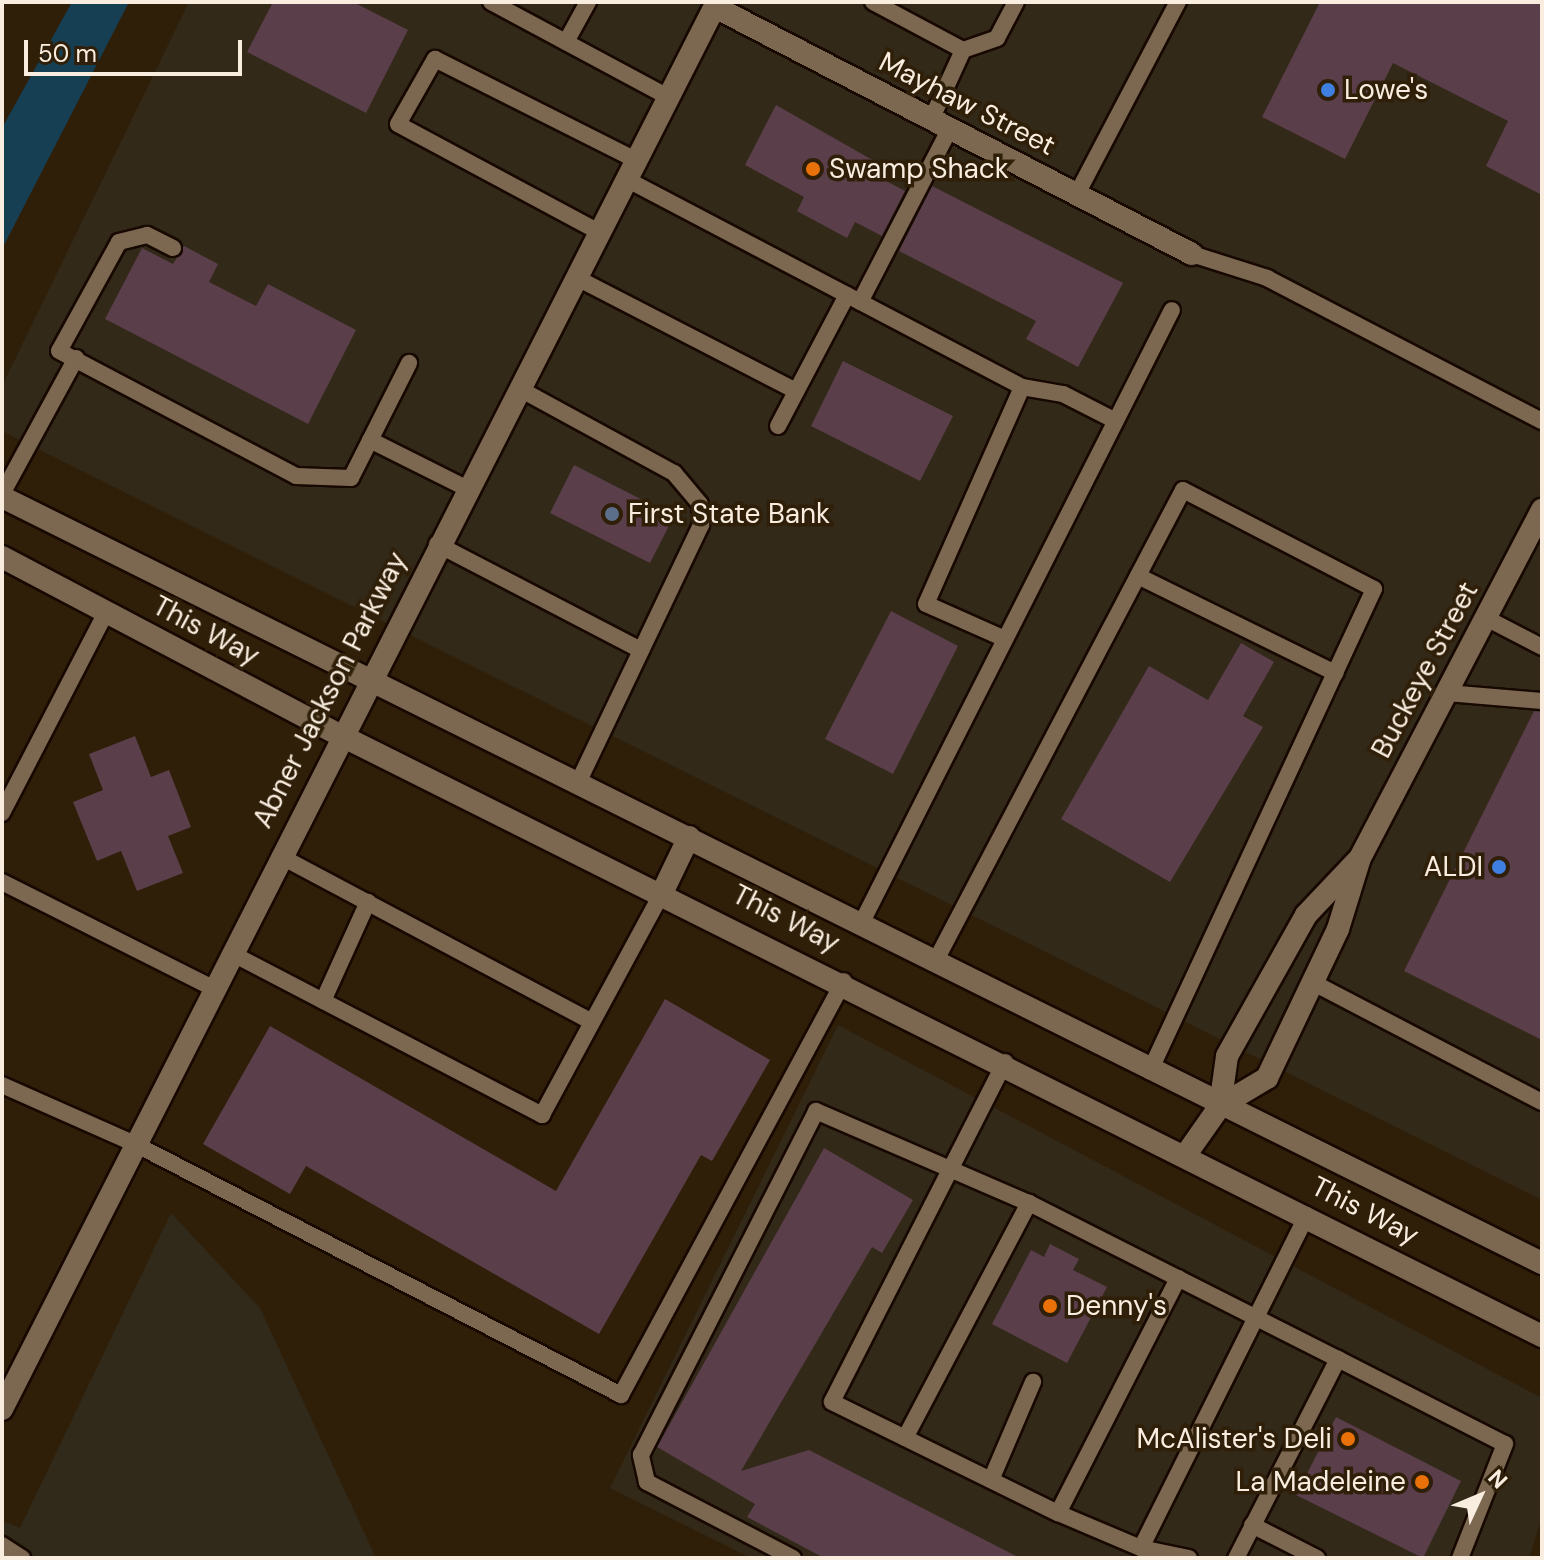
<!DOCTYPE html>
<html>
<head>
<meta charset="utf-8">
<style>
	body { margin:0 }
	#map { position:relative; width:1544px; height:1560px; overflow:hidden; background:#2f1f09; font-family:"DM Sans",sans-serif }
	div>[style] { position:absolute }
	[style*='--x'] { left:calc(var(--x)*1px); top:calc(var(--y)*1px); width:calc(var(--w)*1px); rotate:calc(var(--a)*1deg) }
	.commercial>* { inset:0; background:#322919 }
	.industrial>* { inset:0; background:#312919 }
	.water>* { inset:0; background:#173f54 }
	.building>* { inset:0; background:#5a3e4a }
	.roads { filter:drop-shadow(2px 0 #170800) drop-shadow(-2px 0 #170800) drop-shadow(0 2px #170800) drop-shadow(0 -2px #170800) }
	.service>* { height:16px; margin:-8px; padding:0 8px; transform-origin:8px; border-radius:8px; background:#7c6851 }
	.minor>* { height:22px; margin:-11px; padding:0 11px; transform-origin:11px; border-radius:11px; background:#7c6851 }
	.tertiary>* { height:22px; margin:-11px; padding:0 11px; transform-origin:11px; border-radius:11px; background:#7c6851 }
	.secondary>* { height:22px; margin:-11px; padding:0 11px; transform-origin:11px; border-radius:11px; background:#7c6851 }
	.dots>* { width:22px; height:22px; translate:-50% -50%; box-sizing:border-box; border:4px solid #2f1f09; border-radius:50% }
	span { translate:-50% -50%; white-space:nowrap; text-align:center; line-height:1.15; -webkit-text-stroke:7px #2f1f09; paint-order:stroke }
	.poi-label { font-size:28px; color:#f8eddf }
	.left { translate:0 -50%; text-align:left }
	.right { translate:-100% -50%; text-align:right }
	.street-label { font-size:28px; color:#f8eddf }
	.frame { position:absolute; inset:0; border:4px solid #f8eddf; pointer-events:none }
	.north { position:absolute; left:1440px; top:1456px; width:80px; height:80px; -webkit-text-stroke:6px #2f1f09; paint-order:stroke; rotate:46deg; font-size:22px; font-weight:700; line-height:32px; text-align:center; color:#f8eddf }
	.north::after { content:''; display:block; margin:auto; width:28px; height:36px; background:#f8eddf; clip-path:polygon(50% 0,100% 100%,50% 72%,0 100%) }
	.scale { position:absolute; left:24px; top:40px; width:218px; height:36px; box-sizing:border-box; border:4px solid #f8eddf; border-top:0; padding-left:10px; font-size:24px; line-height:28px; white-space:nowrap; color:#f8eddf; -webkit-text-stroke:6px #2f1f09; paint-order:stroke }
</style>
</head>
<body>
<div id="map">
	<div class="commercial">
		<i style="clip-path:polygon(189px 2px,1542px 2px,1542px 1200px,2px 431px,2px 386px)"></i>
		<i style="clip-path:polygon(838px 1025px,1542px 1398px,1542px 1517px,1529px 1558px,751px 1558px,610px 1488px)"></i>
	</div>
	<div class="industrial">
		<i style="clip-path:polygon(171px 1213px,260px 1308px,376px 1558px,2px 1558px,2px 1520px,20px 1528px)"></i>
	</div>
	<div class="water">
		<i style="clip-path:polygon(72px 2px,129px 2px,2px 249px,2px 128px)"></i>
	</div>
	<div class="building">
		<i style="clip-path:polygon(273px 2px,353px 2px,408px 30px,366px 113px,247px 52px)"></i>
		<i style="clip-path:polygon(1320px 2px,1542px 2px,1542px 195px,1486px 166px,1508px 121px,1393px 63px,1345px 159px,1262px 117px)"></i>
		<i style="clip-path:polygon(776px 105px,876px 162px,871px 173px,905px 191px,882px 236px,855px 222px,847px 238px,797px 211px,804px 197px,745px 165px)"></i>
		<i style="clip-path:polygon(932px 186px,1123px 283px,1078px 367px,1026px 339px,1036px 321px,899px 251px)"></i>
		<i style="clip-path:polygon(184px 246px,218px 264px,209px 282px,256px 306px,268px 284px,356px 330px,308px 424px,105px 319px,142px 248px,173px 264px)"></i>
		<i style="clip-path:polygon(843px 361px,953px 416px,920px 481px,811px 426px)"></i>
		<i style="clip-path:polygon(574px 465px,674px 516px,650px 563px,550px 513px)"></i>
		<i style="clip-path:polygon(891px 611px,958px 646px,893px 774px,825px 739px)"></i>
		<i style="clip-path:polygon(1241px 643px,1274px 662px,1243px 716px,1263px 727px,1170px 882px,1061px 819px,1149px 666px,1208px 700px)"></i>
		<i style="clip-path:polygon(1534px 711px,1542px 712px,1542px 1040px,1404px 971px)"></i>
		<i style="clip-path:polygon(135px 736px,151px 777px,169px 770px,191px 827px,168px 836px,183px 873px,137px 891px,121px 851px,97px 861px,73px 802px,103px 790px,89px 754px)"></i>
		<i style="clip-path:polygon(665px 999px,770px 1060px,712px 1161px,701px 1155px,599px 1334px,306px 1166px,290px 1194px,203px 1144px,270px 1026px,556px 1191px)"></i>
		<i style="clip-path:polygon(824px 1148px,913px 1200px,882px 1253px,872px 1247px,741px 1471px,809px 1450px,1020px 1558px,824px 1558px,747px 1517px,755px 1504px,657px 1447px)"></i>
		<i style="clip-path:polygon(1050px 1244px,1079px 1259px,1073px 1270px,1107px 1287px,1067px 1363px,992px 1324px,1031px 1250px,1044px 1257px)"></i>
		<i style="clip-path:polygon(1336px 1417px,1461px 1481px,1423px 1558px,1296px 1495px)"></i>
	</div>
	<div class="roads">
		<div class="service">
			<i style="--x:491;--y:2;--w:201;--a:28.2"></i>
			<i style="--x:873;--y:2;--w:102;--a:28.1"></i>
			<i style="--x:963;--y:50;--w:36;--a:-19"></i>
			<i style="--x:997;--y:38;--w:41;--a:-62.2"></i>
			<i style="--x:566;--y:42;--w:46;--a:-61.2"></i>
			<i style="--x:931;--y:120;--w:77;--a:-65.4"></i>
			<i style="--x:626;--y:179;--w:447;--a:27.7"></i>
			<i style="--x:1022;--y:387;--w:42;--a:9.7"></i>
			<i style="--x:1063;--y:394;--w:59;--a:27"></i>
			<i style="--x:1077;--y:194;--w:217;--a:-62.3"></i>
			<i style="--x:599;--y:232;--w:228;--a:-151.8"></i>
			<i style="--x:398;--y:124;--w:75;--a:-60.4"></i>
			<i style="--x:435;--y:59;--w:225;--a:26.7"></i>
			<i style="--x:173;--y:248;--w:29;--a:-153"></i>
			<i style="--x:147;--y:235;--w:29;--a:166"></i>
			<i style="--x:119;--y:242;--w:124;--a:118.8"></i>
			<i style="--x:59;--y:351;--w:268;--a:27.8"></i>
			<i style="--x:296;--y:476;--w:55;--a:2.1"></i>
			<i style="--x:351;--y:478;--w:129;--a:-63.2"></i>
			<i style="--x:1192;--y:254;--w:79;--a:17.7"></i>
			<i style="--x:1267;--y:278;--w:310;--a:27.5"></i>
			<i style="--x:575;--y:277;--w:249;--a:27.3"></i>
			<i style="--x:860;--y:302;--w:194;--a:-62.6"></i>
			<i style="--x:518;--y:388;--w:178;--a:28.6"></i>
			<i style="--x:674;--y:473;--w:40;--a:50"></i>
			<i style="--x:700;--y:504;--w:21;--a:87"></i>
			<i style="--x:701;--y:525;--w:284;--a:115.5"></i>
			<i style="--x:778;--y:426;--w:148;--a:-62.2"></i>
			<i style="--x:370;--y:440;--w:107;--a:26.6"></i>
			<i style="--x:2;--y:494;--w:155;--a:-61.4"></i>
			<i style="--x:437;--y:544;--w:230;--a:27.5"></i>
			<i style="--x:1138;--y:576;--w:220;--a:26.2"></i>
			<i style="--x:1486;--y:618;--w:63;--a:27.4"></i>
			<i style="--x:1005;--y:639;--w:86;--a:-156.1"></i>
			<i style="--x:926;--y:604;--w:237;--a:-66.1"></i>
			<i style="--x:1447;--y:693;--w:95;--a:4.8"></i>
			<i style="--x:2;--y:813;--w:226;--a:-62.6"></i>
			<i style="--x:280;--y:856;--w:350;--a:28"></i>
			<i style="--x:2;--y:882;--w:236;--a:26.7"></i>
			<i style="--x:861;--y:924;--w:688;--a:-63.14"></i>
			<i style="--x:231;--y:953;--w:351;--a:27.5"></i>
			<i style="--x:542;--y:1115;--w:255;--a:-61.6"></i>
			<i style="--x:935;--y:962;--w:533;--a:-62.28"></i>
			<i style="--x:1183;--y:490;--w:215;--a:27.4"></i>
			<i style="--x:1374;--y:589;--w:532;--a:114.93"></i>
			<i style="--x:1312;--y:982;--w:259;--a:27.6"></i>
			<i style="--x:323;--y:1001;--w:109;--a:-65.6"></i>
			<i style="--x:1005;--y:1062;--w:381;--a:117"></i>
			<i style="--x:832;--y:1402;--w:252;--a:26.2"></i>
			<i style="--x:1058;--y:1513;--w:90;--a:22.9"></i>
			<i style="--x:1141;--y:1548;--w:49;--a:11.8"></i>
			<i style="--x:2;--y:1085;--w:145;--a:23.9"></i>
			<i style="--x:135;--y:1144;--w:547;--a:27.31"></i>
			<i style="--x:621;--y:1395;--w:470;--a:-61.7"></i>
			<i style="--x:1338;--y:1359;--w:187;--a:27"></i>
			<i style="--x:1505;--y:1444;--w:123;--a:111.5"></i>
			<i style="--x:905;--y:1438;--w:266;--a:-62.2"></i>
			<i style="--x:991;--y:1480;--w:107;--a:-66.8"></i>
			<i style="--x:1058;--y:1513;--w:264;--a:-62.9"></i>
			<i style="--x:1252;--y:1525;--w:73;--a:26.9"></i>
			<i style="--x:2;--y:1545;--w:24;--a:33"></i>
			<i style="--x:1141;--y:1548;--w:372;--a:-63.5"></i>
			<i style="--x:793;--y:1558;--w:165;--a:-152.5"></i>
			<i style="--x:647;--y:1482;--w:28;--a:-103"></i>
			<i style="--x:641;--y:1455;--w:386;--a:-63"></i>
			<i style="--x:816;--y:1111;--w:232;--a:23.4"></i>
			<i style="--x:1029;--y:1203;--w:346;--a:26.8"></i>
			<i style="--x:1338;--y:1359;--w:224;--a:117.1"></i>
		</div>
		<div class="minor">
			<i style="--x:715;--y:7;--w:537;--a:27.38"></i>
			<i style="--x:1220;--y:1106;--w:50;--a:-82"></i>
			<i style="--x:1227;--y:1056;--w:162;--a:-60.7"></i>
			<i style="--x:1306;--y:915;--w:74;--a:-46.6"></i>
			<i style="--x:1187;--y:1153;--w:57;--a:-54.9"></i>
			<i style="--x:1220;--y:1106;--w:55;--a:-30.8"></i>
			<i style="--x:1267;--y:1078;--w:165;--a:-64.5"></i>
			<i style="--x:1338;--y:929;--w:74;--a:-72.8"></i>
			<i style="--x:1360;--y:858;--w:393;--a:-62.4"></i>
		</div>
		<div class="tertiary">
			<i style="--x:2;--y:1409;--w:1578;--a:-63.06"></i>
		</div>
		<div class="secondary">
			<i style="--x:2;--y:497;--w:1720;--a:26.45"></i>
			<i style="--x:2;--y:557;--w:382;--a:27.8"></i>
			<i style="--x:340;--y:735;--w:1344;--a:26.57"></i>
			<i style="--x:663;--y:891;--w:60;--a:-64.3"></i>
		</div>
	</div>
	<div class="dots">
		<i style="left:1328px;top:90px;background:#3f7fe0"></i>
		<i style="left:813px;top:169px;background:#e8710a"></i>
		<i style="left:612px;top:514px;background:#5c6f8a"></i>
		<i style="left:1499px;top:867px;background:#3f7fe0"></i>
		<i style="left:1050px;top:1306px;background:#e8710a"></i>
		<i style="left:1348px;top:1439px;background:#e8710a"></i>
		<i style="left:1422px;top:1482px;background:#e8710a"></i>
	</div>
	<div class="poi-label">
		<span class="left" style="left:1344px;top:90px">Lowe's</span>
		<span class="left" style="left:829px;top:169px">Swamp Shack</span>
		<span class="left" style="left:628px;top:514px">First State Bank</span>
		<span class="right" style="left:1483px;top:867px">ALDI</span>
		<span class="left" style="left:1066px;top:1306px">Denny's</span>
		<span class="right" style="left:1332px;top:1439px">McAlister's Deli</span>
		<span class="right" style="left:1406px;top:1482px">La Madeleine</span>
	</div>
	<div class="street-label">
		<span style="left:967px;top:104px;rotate:27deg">Mayhaw Street</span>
		<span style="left:206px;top:631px;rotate:28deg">This Way</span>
		<span style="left:1425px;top:670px;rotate:-62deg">Buckeye Street</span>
		<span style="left:330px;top:690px;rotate:-63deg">Abner Jackson Parkway</span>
		<span style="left:786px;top:919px;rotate:27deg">This Way</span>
		<span style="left:1365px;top:1211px;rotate:27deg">This Way</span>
	</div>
	<div class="frame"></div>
	<div class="north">N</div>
	<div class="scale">50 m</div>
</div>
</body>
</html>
